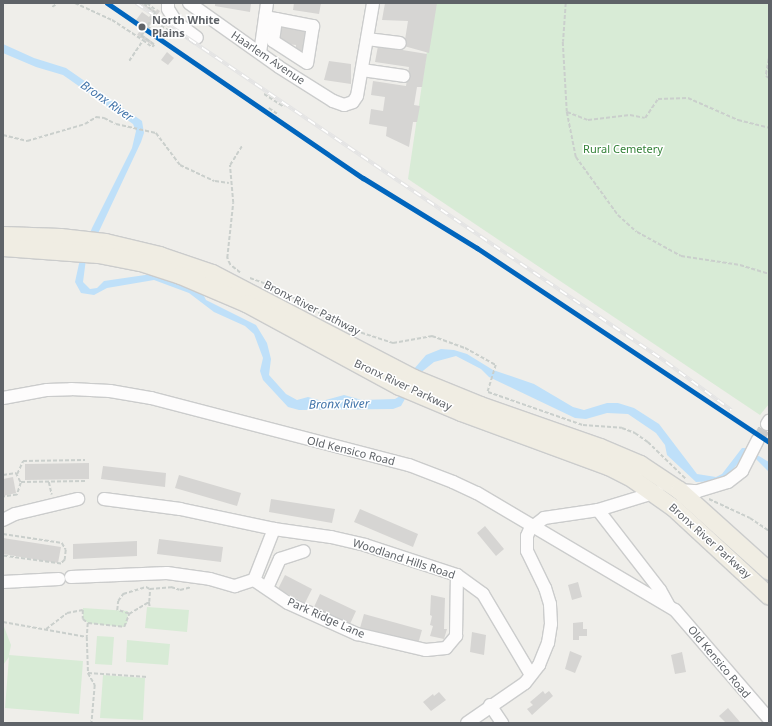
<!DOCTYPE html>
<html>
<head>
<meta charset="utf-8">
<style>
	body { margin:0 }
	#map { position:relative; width:772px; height:726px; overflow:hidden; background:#efeeea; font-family:"Noto Sans",sans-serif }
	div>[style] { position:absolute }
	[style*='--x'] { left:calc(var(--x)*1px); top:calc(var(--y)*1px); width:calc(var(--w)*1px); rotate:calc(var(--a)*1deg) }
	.green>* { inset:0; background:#d8ebd6 }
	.water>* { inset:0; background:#bfe0f9 }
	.building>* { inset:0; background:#d6d5d3 }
	.minor-tunnel>* { height:12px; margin-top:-6px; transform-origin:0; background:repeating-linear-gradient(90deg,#cbcbca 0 12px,transparent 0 18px) }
	.path>* { height:1.5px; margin-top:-0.75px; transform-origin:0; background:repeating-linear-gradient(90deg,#cacfcc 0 4px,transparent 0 6px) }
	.roads { filter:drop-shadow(1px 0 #cbcccc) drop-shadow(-1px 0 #cbcccc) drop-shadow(0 1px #cbcccc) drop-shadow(0 -1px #cbcccc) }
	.minor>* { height:12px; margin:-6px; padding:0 6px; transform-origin:6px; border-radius:6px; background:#fdfcfc }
	.highway>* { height:17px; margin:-8.5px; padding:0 8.5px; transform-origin:8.5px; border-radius:8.5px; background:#f0ede3 }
	.rail>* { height:4px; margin-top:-2px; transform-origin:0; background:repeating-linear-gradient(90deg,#fff 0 8px,#e4e4e4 0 16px); box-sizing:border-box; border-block:1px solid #e4e4e4 }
	.path-bridge>* { height:1.5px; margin-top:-0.75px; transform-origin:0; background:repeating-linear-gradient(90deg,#cacfcc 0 4px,transparent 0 6px) }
	.rail-1>* { height:5px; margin:-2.5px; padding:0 2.5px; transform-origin:2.5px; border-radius:2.5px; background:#0065bd }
	.dots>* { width:11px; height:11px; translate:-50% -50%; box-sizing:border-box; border:2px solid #fff; border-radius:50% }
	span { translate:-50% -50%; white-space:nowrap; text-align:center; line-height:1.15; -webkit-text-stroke:3px #fff; paint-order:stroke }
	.stop-label { font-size:11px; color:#5f6368; font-weight:700 }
	.left { translate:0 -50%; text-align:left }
	.street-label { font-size:11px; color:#5f6368 }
	.park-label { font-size:11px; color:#348238 }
	.water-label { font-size:12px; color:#4174aa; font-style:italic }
	.frame { position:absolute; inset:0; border:4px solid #5f6368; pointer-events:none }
</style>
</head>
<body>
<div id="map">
	<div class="green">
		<i style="clip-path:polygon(434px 3px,769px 3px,769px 404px,760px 415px,408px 179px)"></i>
		<i style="clip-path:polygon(147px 607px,189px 610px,187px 632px,145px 628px)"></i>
		<i style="clip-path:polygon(83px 608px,128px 611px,127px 623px,124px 627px,88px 623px,83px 619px)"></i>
		<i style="clip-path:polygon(3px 624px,11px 645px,9px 655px,83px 661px,79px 714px,5px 708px,9px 657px,3px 665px)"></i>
		<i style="clip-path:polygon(97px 636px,114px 637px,112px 665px,95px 664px)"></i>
		<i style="clip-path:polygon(127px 640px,170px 644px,168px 665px,126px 662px)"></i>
		<i style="clip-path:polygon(103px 675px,145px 678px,143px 720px,100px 718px)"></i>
	</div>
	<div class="water">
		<i style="clip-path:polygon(3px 44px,34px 58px,66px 68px,142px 121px,144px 133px,141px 142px,86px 259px,83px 282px,90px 289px,97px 288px,104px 281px,152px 274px,179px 282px,203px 294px,206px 300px,256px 325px,267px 343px,271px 359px,269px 375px,286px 394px,297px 400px,308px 397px,322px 401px,344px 395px,362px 400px,395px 399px,400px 396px,414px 369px,426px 355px,441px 349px,454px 350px,467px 354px,493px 370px,534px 384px,573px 407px,584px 410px,607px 403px,618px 403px,634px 408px,659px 424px,697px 474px,716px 477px,722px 474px,742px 448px,745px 448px,769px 462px,769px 472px,755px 458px,744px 456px,730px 473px,718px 481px,696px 482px,667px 455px,665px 445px,656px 433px,628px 414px,607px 413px,586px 419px,575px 418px,489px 377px,481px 369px,456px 356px,434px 362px,419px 374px,401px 406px,393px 409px,299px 410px,288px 407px,263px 380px,260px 371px,263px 358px,254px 334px,245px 326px,214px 312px,189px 293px,154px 280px,107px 288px,94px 295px,81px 293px,75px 282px,80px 259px,92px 228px,132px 148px,136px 131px,133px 124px,63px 75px,36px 67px,3px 53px)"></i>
	</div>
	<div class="building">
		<i style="clip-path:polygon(141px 3px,156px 11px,157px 9px,160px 11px,143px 35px,154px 43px,152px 45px,137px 35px,141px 29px,133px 24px,142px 12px,149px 17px,152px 13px,139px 5px)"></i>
		<i style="clip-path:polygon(215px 3px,251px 3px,250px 12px,215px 6px)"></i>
		<i style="clip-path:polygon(294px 3px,321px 3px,319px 14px,293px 10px)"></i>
		<i style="clip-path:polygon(385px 3px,437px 3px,429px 53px,404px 46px,408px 21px,382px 20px)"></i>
		<i style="clip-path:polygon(280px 25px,310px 29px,306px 54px,295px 53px,296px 45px,278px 43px)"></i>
		<i style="clip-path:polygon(378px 46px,427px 54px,422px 87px,417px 87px,414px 105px,420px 106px,417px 122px,413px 122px,409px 147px,386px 136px,387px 127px,369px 124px,371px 109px,383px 111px,385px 97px,371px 95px,373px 81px,406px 86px,409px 67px,375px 62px)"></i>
		<i style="clip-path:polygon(167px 52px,174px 58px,168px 65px,161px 60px)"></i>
		<i style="clip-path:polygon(329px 61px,351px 64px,351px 84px,324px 80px)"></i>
		<i style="clip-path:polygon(89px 463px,89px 479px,25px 480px,25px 464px)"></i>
		<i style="clip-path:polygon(103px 466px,166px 473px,165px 487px,101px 479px)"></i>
		<i style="clip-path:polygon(179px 475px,241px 493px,237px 506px,175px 488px)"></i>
		<i style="clip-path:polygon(13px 477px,16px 493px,3px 496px,3px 479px)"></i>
		<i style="clip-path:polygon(271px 499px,335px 509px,332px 523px,269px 512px)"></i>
		<i style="clip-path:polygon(360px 509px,418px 534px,413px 547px,354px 522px)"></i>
		<i style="clip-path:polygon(485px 526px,504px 549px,496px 556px,477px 533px)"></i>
		<i style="clip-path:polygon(3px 538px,61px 547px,58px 563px,3px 554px)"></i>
		<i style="clip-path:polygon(159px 539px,223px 547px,221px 562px,157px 554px)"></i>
		<i style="clip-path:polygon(137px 541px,137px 556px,73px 559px,73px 544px)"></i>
		<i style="clip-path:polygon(285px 575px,312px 589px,305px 603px,278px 589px)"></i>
		<i style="clip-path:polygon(578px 582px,582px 597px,572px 600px,568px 585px)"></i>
		<i style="clip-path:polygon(320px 594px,356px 611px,350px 624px,314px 607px)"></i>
		<i style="clip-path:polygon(431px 595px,445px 598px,444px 629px,447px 629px,444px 639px,430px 636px,433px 626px,430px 625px,432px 616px,430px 615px)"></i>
		<i style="clip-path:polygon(364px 614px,422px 630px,418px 644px,360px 628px)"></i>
		<i style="clip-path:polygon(583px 622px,583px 629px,587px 629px,587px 636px,579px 636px,579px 640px,573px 640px,573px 623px)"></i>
		<i style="clip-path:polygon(472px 632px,486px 635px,484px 655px,470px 652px)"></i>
		<i style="clip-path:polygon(570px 651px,582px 656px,575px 673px,565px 669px)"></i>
		<i style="clip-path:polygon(682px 652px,686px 672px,675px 674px,671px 655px)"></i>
		<i style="clip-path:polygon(543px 691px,545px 694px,549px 691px,553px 696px,532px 715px,527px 709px,533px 705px,530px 702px)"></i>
		<i style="clip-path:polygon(439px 692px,446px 700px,431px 711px,423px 702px,433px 694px,434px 696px)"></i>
		<i style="clip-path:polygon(728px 708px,740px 722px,738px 723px,726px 723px,719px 716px)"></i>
	</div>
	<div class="minor-tunnel">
		<i style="--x:758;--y:440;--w:18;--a:-61"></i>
	</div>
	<div class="path">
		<i style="--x:75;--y:3;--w:41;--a:24.7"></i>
		<i style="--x:112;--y:20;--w:37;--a:33"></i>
		<i style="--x:144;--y:3;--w:15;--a:42"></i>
		<i style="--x:147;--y:3;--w:11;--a:38"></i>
		<i style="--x:566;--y:3;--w:39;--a:94"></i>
		<i style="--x:563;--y:42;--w:70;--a:86.7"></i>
		<i style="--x:567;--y:112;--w:46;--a:78.7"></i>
		<i style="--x:576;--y:157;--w:72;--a:54.1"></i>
		<i style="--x:618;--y:215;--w:25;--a:42"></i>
		<i style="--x:637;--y:232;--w:50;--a:28.6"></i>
		<i style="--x:681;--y:256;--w:60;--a:8.7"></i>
		<i style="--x:740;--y:265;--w:30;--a:17"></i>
		<i style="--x:52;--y:7;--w:7;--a:-34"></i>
		<i style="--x:151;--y:19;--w:24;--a:33"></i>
		<i style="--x:147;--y:26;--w:24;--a:36"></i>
		<i style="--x:769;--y:59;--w:17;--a:100"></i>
		<i style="--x:766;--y:76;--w:4;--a:34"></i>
		<i style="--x:129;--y:61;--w:25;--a:-56"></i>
		<i style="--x:143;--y:40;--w:11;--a:38"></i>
		<i style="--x:152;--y:47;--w:3;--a:-45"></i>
		<i style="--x:154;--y:45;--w:16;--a:-145"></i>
		<i style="--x:264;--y:94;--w:24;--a:33"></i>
		<i style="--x:269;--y:108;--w:12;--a:35"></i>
		<i style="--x:567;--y:112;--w:22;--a:21"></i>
		<i style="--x:588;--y:120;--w:42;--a:-6.8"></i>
		<i style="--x:630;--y:115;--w:15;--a:11"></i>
		<i style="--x:645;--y:118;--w:23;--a:-56"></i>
		<i style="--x:658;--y:99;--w:30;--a:-2"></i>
		<i style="--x:688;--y:98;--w:55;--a:23.7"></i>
		<i style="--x:738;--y:120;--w:32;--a:14"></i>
		<i style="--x:3;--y:135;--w:25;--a:14"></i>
		<i style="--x:27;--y:141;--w:60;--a:-16.3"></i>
		<i style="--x:85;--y:124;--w:13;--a:-32"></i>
		<i style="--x:96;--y:117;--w:8;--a:7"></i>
		<i style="--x:104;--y:118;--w:13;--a:27"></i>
		<i style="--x:116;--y:124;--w:41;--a:12.7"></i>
		<i style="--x:156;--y:133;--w:40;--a:53"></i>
		<i style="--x:180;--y:165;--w:38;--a:25"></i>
		<i style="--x:215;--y:181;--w:14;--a:8"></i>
		<i style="--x:240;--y:273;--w:13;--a:-141"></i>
		<i style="--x:230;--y:265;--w:8;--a:-113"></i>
		<i style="--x:227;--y:258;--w:55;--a:-83.8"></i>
		<i style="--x:233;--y:203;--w:38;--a:-95"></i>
		<i style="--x:230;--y:165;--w:22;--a:-58"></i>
		<i style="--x:250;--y:278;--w:29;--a:20"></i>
		<i style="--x:277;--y:288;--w:67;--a:30.4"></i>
		<i style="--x:344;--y:327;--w:52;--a:18.1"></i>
		<i style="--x:393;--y:343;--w:40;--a:-10"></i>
		<i style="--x:432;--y:336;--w:35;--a:20"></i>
		<i style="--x:465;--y:348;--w:35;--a:29"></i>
		<i style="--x:496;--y:365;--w:28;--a:107"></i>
		<i style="--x:488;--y:392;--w:101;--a:19.2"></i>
		<i style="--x:583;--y:425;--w:39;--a:4"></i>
		<i style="--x:622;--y:428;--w:14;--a:21"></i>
		<i style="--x:635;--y:433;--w:16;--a:35"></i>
		<i style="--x:648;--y:442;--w:53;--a:44.2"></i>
		<i style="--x:17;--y:474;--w:14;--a:-65"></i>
		<i style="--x:23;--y:461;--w:62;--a:-0.9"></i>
		<i style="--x:3;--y:475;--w:13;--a:-9"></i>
		<i style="--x:16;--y:473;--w:11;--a:63"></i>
		<i style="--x:21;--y:483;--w:13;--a:108"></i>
		<i style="--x:17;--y:495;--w:14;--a:172"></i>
		<i style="--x:21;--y:482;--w:64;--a:-0.9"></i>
		<i style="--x:49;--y:482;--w:13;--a:77"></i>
		<i style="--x:709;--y:499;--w:45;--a:24.9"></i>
		<i style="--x:750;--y:518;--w:23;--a:34"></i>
		<i style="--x:3;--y:534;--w:60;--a:8.7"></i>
		<i style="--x:62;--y:543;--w:8;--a:60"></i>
		<i style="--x:66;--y:550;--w:10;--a:96"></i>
		<i style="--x:65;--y:560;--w:6;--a:135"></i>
		<i style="--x:61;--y:564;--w:59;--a:-172.1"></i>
		<i style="--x:149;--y:602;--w:5;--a:79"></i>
		<i style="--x:129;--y:614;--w:13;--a:-162"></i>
		<i style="--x:117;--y:610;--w:9;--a:-84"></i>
		<i style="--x:118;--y:601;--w:9;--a:-54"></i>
		<i style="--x:123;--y:594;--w:24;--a:-17"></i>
		<i style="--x:146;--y:587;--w:4;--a:27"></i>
		<i style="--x:3;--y:622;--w:85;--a:10.1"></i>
		<i style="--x:87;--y:637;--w:36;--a:88"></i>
		<i style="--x:88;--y:673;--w:14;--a:60"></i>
		<i style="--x:95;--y:685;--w:38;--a:95"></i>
		<i style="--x:88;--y:623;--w:36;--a:6"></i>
		<i style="--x:124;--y:627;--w:14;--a:-69"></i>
		<i style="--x:129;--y:614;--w:23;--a:-31"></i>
		<i style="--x:149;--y:602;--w:13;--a:-86"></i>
		<i style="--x:150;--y:589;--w:21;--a:-5"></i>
		<i style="--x:171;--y:587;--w:9;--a:18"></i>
		<i style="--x:180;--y:590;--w:12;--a:-14"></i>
		<i style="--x:46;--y:629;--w:26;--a:-37"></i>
		<i style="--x:67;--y:613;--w:16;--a:-11"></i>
		<i style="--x:83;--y:610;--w:9;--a:90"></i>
		<i style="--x:83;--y:619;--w:6;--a:39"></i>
		<i style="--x:88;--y:623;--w:14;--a:94"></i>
		<i style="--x:88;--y:673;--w:60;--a:3.8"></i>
	</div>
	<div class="roads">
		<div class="minor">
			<i style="--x:168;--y:3;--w:6;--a:90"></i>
			<i style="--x:168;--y:9;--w:15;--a:58"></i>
			<i style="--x:176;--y:22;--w:26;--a:37"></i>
			<i style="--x:189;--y:3;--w:110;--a:35.4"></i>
			<i style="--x:279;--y:67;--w:64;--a:32.2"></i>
			<i style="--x:333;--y:101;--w:12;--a:20"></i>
			<i style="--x:344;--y:105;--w:9;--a:-18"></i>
			<i style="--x:353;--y:102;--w:7;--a:-56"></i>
			<i style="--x:357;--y:96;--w:94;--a:-80.2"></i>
			<i style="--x:265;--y:17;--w:11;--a:10"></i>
			<i style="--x:276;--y:19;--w:38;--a:11"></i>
			<i style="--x:313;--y:26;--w:37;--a:99"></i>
			<i style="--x:307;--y:63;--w:40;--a:-147.1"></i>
			<i style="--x:273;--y:41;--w:22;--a:-82"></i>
			<i style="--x:367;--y:39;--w:33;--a:7"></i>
			<i style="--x:260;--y:53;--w:50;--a:-82"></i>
			<i style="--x:362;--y:70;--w:42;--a:8.1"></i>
			<i style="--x:3;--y:398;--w:45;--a:-10.3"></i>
			<i style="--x:47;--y:390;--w:24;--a:-2"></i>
			<i style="--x:71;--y:389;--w:39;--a:3"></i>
			<i style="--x:110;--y:391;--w:42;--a:9.7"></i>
			<i style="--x:151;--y:398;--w:267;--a:14.6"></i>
			<i style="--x:409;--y:465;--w:47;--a:21.1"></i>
			<i style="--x:453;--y:482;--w:26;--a:25"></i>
			<i style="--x:477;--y:493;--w:230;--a:30.6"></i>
			<i style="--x:675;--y:610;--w:144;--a:49.2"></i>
			<i style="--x:767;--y:424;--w:4;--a:-56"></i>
			<i style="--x:676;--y:490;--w:22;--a:3"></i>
			<i style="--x:698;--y:491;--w:31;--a:-17"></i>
			<i style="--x:728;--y:482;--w:18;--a:-38"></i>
			<i style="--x:742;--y:471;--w:35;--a:-63"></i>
			<i style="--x:104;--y:499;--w:77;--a:7.5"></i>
			<i style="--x:180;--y:509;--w:96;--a:12"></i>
			<i style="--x:274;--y:529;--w:58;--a:8"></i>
			<i style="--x:331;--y:537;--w:35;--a:13"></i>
			<i style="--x:365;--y:545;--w:97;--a:18.1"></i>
			<i style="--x:457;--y:575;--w:32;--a:36"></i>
			<i style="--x:483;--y:594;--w:94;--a:59.3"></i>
			<i style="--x:598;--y:510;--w:101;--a:52.2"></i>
			<i style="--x:660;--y:590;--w:18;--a:61"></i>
			<i style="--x:3;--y:520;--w:13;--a:-27"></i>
			<i style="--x:15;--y:514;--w:65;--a:-13.4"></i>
			<i style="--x:71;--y:577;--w:96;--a:-2.4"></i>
			<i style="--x:167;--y:573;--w:43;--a:7.9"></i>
			<i style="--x:210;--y:579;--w:26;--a:16"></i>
			<i style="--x:235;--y:586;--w:20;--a:-18"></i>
			<i style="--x:254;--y:580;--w:55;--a:-68.6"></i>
			<i style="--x:254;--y:580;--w:41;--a:34.1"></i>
			<i style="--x:288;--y:603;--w:76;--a:24.2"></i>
			<i style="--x:357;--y:634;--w:71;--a:13.1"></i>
			<i style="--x:426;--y:650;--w:20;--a:-6"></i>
			<i style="--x:446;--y:648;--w:16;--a:-50"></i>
			<i style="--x:456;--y:636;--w:61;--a:-89.1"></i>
			<i style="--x:3;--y:582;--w:56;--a:-3.1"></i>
			<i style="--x:267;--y:588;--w:32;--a:-66"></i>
			<i style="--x:280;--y:559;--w:25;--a:-18"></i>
			<i style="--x:490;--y:705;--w:22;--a:56"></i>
			<i style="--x:467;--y:723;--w:70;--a:-34.6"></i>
			<i style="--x:525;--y:683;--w:23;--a:-52"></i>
			<i style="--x:539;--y:665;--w:24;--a:-68"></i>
			<i style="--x:548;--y:643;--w:19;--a:-81"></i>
			<i style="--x:551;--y:624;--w:20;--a:-93"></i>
			<i style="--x:550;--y:604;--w:17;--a:-107"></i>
			<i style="--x:545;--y:588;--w:41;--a:-115.9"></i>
			<i style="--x:527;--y:551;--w:15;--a:-90"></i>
			<i style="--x:527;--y:536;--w:8;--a:-67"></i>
			<i style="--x:530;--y:529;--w:18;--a:-38"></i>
			<i style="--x:544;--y:518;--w:55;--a:-8.4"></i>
			<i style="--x:598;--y:510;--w:62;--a:-17"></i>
		</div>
		<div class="highway">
			<i style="--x:3;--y:235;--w:57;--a:2"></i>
			<i style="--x:60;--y:237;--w:45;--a:6.3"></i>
			<i style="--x:105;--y:242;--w:56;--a:13.5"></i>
			<i style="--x:159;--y:255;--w:56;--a:18.8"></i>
			<i style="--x:212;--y:273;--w:228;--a:27.5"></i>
			<i style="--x:414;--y:378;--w:71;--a:22.2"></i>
			<i style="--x:480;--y:405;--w:127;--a:19.3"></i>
			<i style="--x:600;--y:447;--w:43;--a:23"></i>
			<i style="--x:640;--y:464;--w:47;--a:33.7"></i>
			<i style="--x:679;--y:490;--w:121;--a:42"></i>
			<i style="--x:3;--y:247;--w:95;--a:4.2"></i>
			<i style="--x:98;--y:254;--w:43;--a:10.8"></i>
			<i style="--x:140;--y:262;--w:42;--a:18"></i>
			<i style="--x:180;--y:275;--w:72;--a:23"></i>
			<i style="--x:246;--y:303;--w:174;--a:28.5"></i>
			<i style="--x:399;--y:386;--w:67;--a:22.8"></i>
			<i style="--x:461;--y:412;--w:157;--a:20.2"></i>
			<i style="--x:608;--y:466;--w:28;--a:27"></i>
			<i style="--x:633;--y:479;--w:50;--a:35.3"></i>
			<i style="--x:674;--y:508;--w:129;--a:42.8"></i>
		</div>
	</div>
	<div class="rail">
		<i style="--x:136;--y:3;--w:640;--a:34.11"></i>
		<i style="--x:666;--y:362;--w:81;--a:36.4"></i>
	</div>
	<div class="path-bridge">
		<i style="--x:141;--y:36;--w:27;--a:-59"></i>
	</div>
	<div class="rail-1">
		<i style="--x:107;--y:3;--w:310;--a:34.4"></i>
		<i style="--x:363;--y:178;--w:134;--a:31.6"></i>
		<i style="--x:477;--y:248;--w:351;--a:33.6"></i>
	</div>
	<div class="dots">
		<i style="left:142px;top:27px;background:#5f6368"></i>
	</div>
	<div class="stop-label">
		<span class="left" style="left:152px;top:27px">North White<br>Plains</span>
	</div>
	<div class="street-label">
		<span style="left:268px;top:58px;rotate:34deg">Haarlem Avenue</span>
		<span style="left:312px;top:308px;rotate:27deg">Bronx River Pathway</span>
		<span style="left:403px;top:385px;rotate:25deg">Bronx River Parkway</span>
		<span style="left:351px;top:451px;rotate:14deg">Old Kensico Road</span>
		<span style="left:710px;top:541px;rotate:42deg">Bronx River Parkway</span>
		<span style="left:404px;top:559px;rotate:18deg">Woodland Hills Road</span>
		<span style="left:326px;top:618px;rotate:24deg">Park Ridge Lane</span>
		<span style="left:719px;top:662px;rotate:50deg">Old Kensico Road</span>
	</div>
	<div class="park-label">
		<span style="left:623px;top:149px">Rural Cemetery</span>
	</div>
	<div class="water-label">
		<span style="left:107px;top:101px;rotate:35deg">Bronx River</span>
		<span style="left:339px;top:404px;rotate:-1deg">Bronx River</span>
	</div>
	<div class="frame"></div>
</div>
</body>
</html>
